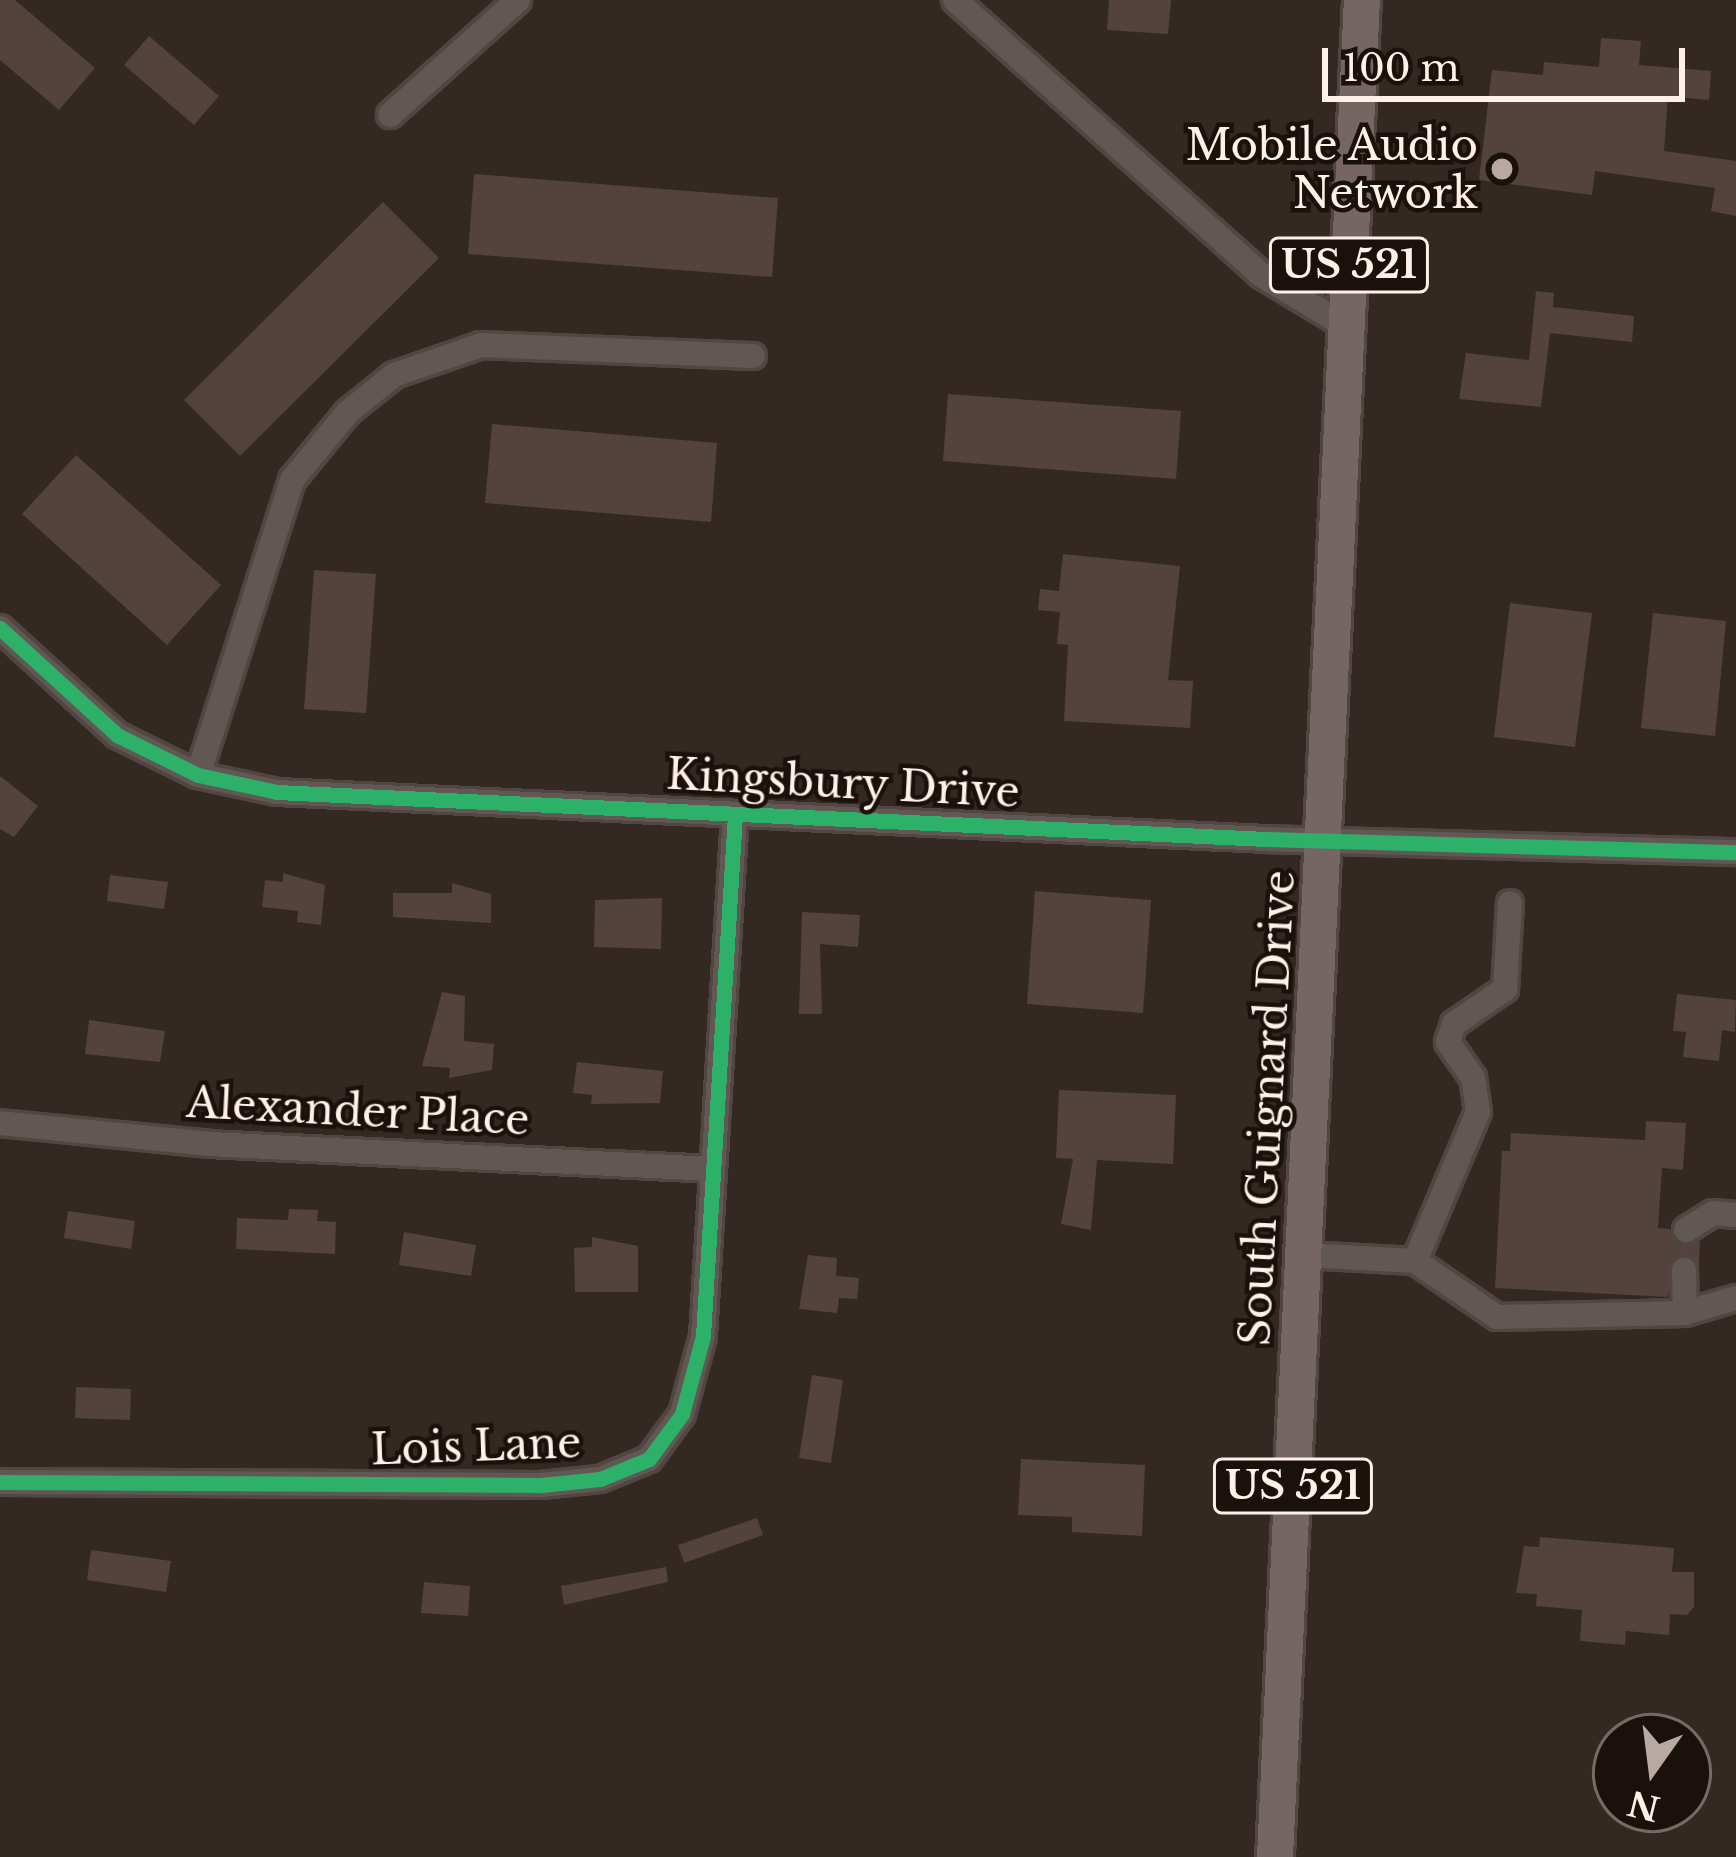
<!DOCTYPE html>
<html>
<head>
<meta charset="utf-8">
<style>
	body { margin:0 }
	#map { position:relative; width:1736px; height:1857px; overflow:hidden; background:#342822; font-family:"Libre Baskerville",serif }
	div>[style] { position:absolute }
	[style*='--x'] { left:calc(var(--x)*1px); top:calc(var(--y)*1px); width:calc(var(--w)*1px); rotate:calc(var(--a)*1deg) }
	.building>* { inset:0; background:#53423e }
	.roads { filter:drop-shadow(3px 0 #514641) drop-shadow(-3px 0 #514641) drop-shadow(0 3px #514641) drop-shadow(0 -3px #514641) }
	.minor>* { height:24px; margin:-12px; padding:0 12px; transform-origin:12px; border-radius:12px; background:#615853 }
	.highway>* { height:36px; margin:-18px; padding:0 18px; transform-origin:18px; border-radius:18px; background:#756563 }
	.cycleway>* { height:15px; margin:-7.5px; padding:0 7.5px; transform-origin:7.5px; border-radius:7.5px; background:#2db169 }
	.dots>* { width:33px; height:33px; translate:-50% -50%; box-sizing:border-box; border:6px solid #1b110c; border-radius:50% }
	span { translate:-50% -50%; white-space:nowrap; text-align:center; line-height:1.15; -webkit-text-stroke:9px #1b110c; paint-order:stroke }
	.shield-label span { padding:3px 9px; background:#1b110c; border:3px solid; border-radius:9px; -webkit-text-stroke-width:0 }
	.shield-label { font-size:39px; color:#fff0e9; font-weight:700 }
	.poi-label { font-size:42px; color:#fff0e9 }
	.right { translate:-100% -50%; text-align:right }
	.street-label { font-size:42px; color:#fff0e9 }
	.north { position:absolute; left:1592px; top:1713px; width:120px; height:120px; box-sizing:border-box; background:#1b110c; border:3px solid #766a64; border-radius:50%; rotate:194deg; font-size:33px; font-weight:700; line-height:48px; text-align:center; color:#fff0e9 }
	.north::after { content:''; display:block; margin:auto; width:42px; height:54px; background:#b8aaa3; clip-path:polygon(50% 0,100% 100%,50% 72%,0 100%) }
	.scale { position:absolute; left:1322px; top:48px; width:363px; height:54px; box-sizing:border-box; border:6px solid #fff0e9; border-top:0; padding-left:15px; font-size:36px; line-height:42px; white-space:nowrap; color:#fff0e9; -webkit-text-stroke:9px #1b110c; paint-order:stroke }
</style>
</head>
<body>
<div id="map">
	<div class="building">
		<i style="clip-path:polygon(0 0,15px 0,95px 68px,59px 110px,0 60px)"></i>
		<i style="clip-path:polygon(1109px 0,1171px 0,1168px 34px,1107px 30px)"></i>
		<i style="clip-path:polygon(149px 36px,219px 96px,194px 125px,124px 65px)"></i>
		<i style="clip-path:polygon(1601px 38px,1641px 41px,1639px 65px,1711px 71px,1709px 100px,1668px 96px,1664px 151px,1736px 161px,1736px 216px,1711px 211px,1715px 188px,1595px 171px,1592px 195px,1479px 180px,1492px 70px,1543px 75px,1544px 62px,1599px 67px)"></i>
		<i style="clip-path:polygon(474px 174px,778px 198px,772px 277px,468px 254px)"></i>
		<i style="clip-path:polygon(383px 202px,439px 258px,240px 456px,184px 400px)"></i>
		<i style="clip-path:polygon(1536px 291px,1554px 293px,1553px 307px,1634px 316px,1632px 342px,1550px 333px,1541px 407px,1459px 399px,1466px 353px,1529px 360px)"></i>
		<i style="clip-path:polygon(948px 394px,1181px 411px,1176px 479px,943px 461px)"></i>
		<i style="clip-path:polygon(492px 424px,717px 443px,711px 522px,485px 503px)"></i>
		<i style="clip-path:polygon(76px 455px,221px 585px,167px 645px,22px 514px)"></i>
		<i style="clip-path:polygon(1063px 554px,1180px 566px,1168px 680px,1193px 681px,1190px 728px,1064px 721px,1068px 645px,1057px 644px,1060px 612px,1038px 610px,1040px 589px,1059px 591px)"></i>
		<i style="clip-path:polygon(314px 570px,376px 574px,366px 713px,304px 709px)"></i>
		<i style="clip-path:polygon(1510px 603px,1592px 613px,1575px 747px,1494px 737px)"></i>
		<i style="clip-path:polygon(1653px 613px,1726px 621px,1715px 736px,1641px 728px)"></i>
		<i style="clip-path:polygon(0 776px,38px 806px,14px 837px,0 829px)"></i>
		<i style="clip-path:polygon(283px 873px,325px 885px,321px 925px,297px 922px,298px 911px,262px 907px,265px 880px,283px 882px)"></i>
		<i style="clip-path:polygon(110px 875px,168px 882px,164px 909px,107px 901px)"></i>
		<i style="clip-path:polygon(452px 883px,491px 894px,491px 923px,393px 917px,393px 893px,452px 893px)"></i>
		<i style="clip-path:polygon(1035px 891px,1151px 900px,1143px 1013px,1027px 1004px)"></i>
		<i style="clip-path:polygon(662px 898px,661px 949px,594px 947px,595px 900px)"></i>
		<i style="clip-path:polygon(802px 912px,860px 915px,858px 947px,820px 944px,822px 1014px,799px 1014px)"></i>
		<i style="clip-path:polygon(442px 992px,465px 996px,464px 1041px,494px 1044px,492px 1070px,449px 1078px,450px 1068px,422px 1066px)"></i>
		<i style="clip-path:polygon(1677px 994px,1736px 1000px,1735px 1032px,1722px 1030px,1719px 1061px,1683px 1057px,1686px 1032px,1673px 1031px)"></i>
		<i style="clip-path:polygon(89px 1020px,165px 1031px,160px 1062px,85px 1054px)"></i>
		<i style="clip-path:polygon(577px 1062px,663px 1071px,660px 1103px,591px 1104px,592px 1095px,573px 1093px)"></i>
		<i style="clip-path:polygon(1059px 1090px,1176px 1095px,1173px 1164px,1097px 1160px,1091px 1230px,1061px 1224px,1073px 1159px,1056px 1158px)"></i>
		<i style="clip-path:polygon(1646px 1121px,1686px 1123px,1683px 1170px,1662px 1168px,1658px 1228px,1670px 1229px,1679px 1245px,1700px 1240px,1699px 1265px,1691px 1255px,1675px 1257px,1668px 1297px,1495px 1288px,1502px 1151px,1510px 1151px,1511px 1133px,1645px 1140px)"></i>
		<i style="clip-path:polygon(289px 1209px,318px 1210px,317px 1221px,336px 1222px,335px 1254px,236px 1249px,237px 1218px,288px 1220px)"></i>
		<i style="clip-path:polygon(68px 1211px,135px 1221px,131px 1249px,64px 1238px)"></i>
		<i style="clip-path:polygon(404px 1232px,476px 1245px,471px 1276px,399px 1265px)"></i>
		<i style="clip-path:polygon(592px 1237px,638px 1246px,638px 1292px,575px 1292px,574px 1248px,592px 1247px)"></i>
		<i style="clip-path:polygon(808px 1255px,837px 1258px,836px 1276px,859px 1278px,857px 1299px,839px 1298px,837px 1313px,799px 1309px)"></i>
		<i style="clip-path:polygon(812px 1375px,843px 1380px,831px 1463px,799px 1458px)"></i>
		<i style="clip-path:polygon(76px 1387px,131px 1389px,130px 1420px,75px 1418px)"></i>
		<i style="clip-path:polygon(1021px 1459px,1145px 1465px,1142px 1536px,1072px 1532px,1072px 1517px,1018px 1515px)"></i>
		<i style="clip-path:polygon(757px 1518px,763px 1535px,684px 1563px,678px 1545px)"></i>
		<i style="clip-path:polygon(1540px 1537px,1674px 1548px,1672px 1572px,1694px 1572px,1694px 1607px,1687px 1615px,1670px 1614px,1669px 1635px,1626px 1631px,1625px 1645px,1580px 1641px,1582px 1610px,1536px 1606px,1537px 1594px,1516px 1593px,1524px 1546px,1539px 1547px)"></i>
		<i style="clip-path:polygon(91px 1550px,171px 1561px,166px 1592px,87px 1580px)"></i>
		<i style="clip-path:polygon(666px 1567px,668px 1582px,564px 1605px,561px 1586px)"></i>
		<i style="clip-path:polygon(424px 1582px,470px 1586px,468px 1616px,421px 1613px)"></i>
	</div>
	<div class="roads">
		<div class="minor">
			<i style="--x:955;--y:0;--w:411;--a:41.9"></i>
			<i style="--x:1261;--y:275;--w:99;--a:31"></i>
			<i style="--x:390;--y:115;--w:172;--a:-41.9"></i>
			<i style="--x:0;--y:628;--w:159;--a:42.4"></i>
			<i style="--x:117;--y:735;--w:90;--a:26.3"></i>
			<i style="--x:198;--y:775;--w:81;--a:12.1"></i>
			<i style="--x:277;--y:792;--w:989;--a:2.72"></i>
			<i style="--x:1265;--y:839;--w:471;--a:1.6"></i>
			<i style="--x:198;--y:775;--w:310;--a:-72.3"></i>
			<i style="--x:292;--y:480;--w:88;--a:-50.5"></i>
			<i style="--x:348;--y:412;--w:59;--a:-38.8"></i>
			<i style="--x:394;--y:375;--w:92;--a:-19"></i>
			<i style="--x:481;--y:345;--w:272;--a:2.3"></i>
			<i style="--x:0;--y:1123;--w:210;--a:5.7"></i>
			<i style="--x:209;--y:1144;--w:505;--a:2.84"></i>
			<i style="--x:1686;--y:1230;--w:32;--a:-32"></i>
			<i style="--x:1713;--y:1213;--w:23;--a:5"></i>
			<i style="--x:1305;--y:1255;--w:110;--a:3.1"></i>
			<i style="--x:1415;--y:1261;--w:99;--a:34.3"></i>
			<i style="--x:1497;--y:1317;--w:188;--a:-1.2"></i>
			<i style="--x:1685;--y:1313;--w:53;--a:-16.4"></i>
			<i style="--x:1415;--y:1261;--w:162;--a:-67.1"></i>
			<i style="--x:1478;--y:1112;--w:34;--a:-98"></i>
			<i style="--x:1473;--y:1078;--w:44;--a:-124.8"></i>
			<i style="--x:1448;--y:1042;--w:19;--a:-72"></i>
			<i style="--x:1454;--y:1024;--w:62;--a:-34.5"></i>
			<i style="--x:1505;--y:989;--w:86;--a:-86.7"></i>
			<i style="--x:1684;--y:1270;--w:43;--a:88.7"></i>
			<i style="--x:0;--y:1482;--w:541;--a:0.32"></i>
			<i style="--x:541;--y:1485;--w:59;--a:-5.8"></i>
			<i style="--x:600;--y:1479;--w:53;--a:-22.2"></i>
			<i style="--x:649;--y:1459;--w:56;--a:-53.7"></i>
			<i style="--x:682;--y:1414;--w:81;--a:-74.9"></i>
			<i style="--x:703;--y:1336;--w:523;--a:-86.49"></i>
		</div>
		<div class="highway">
			<i style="--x:1275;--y:1857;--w:1859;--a:-87.32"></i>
		</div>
	</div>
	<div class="cycleway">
		<i style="--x:0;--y:628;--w:159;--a:42.4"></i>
		<i style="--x:117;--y:735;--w:90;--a:26.3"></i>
		<i style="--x:198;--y:775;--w:81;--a:12.1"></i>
		<i style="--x:277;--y:792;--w:989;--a:2.72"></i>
		<i style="--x:1265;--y:839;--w:471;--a:1.6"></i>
		<i style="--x:0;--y:1482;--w:541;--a:0.32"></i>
		<i style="--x:541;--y:1485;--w:59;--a:-5.8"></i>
		<i style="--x:600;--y:1479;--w:53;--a:-22.2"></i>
		<i style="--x:649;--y:1459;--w:56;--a:-53.7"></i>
		<i style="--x:682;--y:1414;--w:81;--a:-74.9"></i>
		<i style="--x:703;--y:1336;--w:523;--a:-86.49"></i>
	</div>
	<div class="dots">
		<i style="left:1502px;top:169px;background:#b8aaa3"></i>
	</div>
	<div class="shield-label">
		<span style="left:1349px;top:265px">US 521</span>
		<span style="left:1293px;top:1486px">US 521</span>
	</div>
	<div class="poi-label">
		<span class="right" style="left:1478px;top:169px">Mobile Audio<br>Network</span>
	</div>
	<div class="street-label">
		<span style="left:843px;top:783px;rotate:3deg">Kingsbury Drive</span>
		<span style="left:1267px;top:1108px;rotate:-87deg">South Guignard Drive</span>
		<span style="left:358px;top:1111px;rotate:3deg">Alexander Place</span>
		<span style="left:476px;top:1446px;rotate:-2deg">Lois Lane</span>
	</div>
	<div class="north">N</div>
	<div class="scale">100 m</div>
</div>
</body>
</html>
